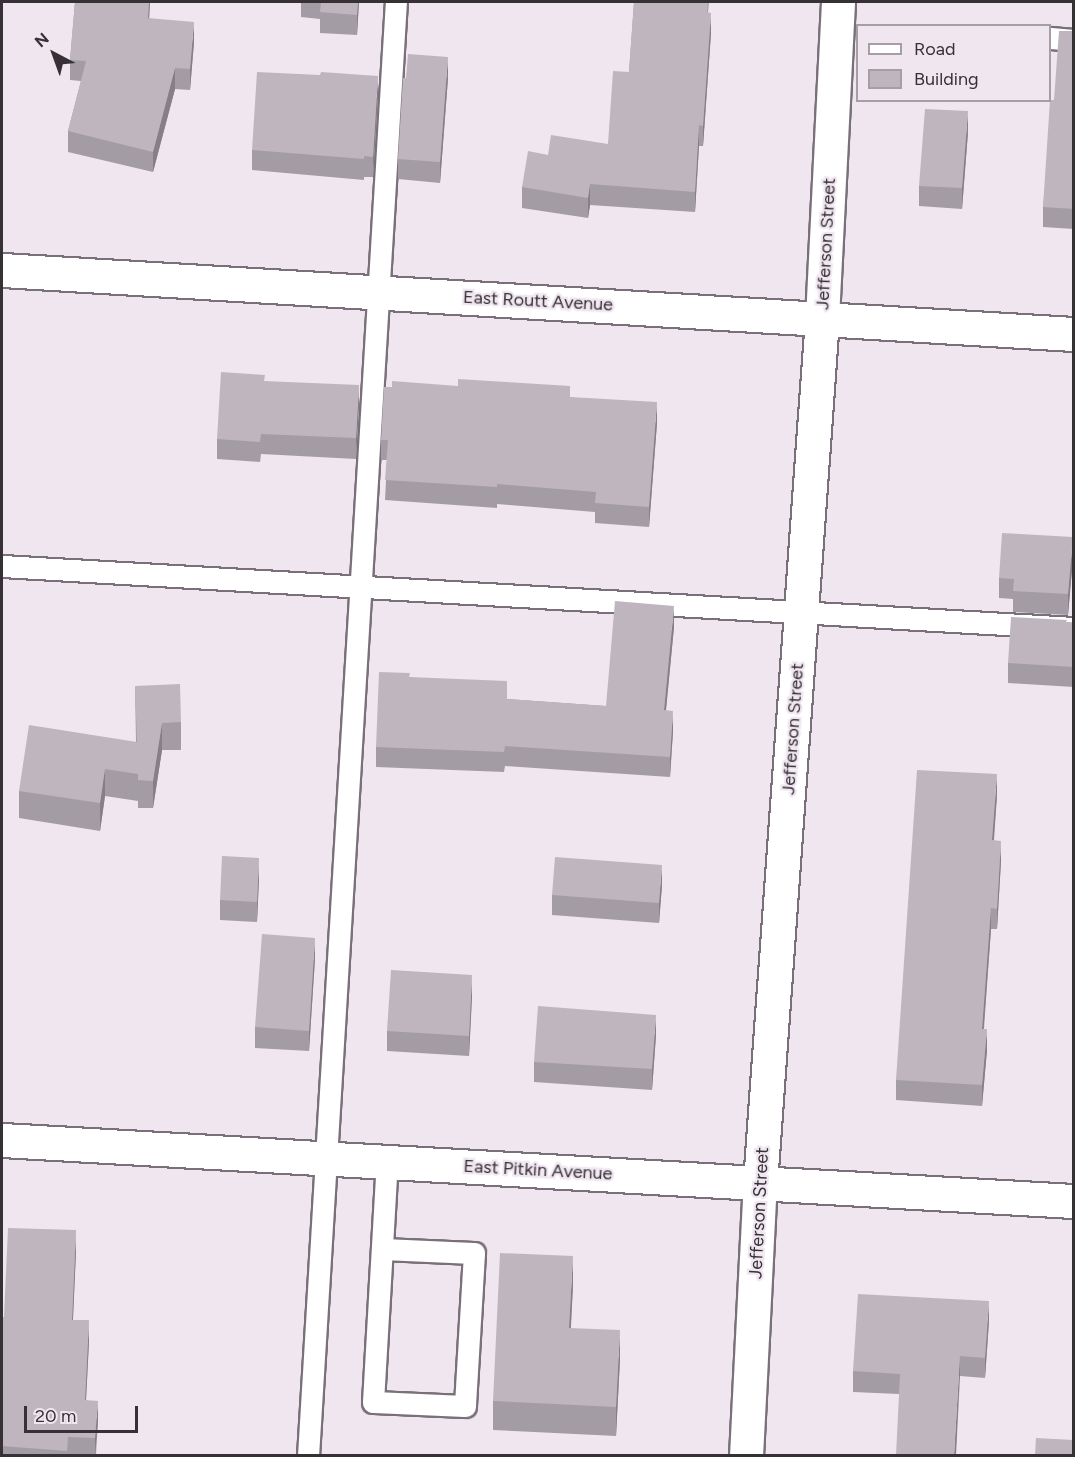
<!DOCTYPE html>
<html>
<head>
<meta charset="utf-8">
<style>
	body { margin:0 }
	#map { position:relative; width:1075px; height:1457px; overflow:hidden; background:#f0e6f0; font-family:Figtree,sans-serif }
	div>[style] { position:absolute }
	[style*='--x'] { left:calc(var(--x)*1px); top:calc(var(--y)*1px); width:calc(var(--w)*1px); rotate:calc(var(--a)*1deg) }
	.roads { filter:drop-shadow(2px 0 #797079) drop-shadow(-2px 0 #797079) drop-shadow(0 2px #797079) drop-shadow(0 -2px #797079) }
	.lane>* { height:21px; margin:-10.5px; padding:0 10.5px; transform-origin:10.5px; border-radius:10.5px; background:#fff }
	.street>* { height:33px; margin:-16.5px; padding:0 16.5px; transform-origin:16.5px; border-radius:16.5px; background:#fff }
	.wall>* { inset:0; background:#a49ca4 }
	.shaded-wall>* { inset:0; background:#867f86 }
	.building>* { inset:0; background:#bfb5bf }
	span { translate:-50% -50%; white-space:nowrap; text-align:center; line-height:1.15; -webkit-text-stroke:4.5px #f0e6f0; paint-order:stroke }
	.street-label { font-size:18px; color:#353135 }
	.frame { position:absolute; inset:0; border:3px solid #353135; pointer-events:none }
	.legend { position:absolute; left:856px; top:24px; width:195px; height:78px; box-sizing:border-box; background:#f0e6f0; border:2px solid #a59ea5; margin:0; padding:8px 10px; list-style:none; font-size:18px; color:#353135 }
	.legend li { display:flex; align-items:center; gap:12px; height:30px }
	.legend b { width:30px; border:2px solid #a59ea5 }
	.north { position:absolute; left:24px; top:24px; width:60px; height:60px; -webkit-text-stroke:4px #f0e6f0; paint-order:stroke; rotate:319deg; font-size:16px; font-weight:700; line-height:24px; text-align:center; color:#353135 }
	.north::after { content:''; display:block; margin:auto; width:21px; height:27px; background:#353135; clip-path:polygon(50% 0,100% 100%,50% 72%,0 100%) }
	.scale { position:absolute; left:24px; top:1406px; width:114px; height:27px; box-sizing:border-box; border:3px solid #353135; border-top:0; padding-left:8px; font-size:18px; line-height:21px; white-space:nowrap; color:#353135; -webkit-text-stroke:4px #f0e6f0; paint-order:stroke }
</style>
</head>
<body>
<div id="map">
	<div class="roads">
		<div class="lane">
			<i style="--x:1050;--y:38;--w:24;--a:5"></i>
			<i style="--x:2;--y:566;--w:1074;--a:3.31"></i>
			<i style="--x:382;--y:1249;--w:92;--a:2.5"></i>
			<i style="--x:474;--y:1253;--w:153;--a:93.4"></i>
			<i style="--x:465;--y:1406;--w:92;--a:-177.5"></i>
			<i style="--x:373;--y:1402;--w:240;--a:-86.7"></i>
			<i style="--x:308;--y:1456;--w:1457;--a:-86.54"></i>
		</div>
		<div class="street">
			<i style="--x:2;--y:270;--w:1074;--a:3.42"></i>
			<i style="--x:2;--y:1140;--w:1074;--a:3.26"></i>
			<i style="--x:746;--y:1456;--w:273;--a:-87.1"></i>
			<i style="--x:760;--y:1183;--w:867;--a:-85.9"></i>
			<i style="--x:822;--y:318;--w:316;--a:-87.1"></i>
		</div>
	</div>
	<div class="wall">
		<i style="clip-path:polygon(75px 2px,150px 2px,149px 18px,194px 42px,190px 90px,175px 89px,153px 172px,68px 152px,68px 131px,81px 81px,70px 80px,70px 60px)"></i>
		<i style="clip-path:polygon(301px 2px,359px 2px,357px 35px,320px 33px,320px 19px,301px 17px)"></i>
		<i style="clip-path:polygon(634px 2px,709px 2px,708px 12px,711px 33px,703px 146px,699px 146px,695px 212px,590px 205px,588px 218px,522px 208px,522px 187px,548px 155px,608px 144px,629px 72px)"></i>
		<i style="clip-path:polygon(1074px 31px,1074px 229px,1043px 227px,1043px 207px,1054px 100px)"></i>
		<i style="clip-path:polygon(406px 78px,448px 78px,440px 183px,398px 179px,398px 159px)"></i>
		<i style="clip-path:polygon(378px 97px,373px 177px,364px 177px,364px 180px,252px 170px,252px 150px)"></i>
		<i style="clip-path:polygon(968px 132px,962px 209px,919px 206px,919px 186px)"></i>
		<i style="clip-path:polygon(265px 381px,359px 406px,356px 459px,261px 454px,260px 462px,217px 459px,217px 439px)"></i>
		<i style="clip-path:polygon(570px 397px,657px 423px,649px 527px,595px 523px,595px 512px,497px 504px,497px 508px,385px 500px,387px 460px,381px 460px,381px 440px)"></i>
		<i style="clip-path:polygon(1073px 558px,1068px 615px,1013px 612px,1013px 599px,999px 598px,999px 578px)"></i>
		<i style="clip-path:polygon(1067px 622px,1074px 623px,1074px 687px,1008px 683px,1008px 663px)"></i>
		<i style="clip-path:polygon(674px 627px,666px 710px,673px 731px,670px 777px,505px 766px,504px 772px,376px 767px,376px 747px,410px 677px,507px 699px,606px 706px)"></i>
		<i style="clip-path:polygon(135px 686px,181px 722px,181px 750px,162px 750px,153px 808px,138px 808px,138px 801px,105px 796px,100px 831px,19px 818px,19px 791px,136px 742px)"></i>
		<i style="clip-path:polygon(997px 795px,994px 841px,1001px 861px,997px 929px,991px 929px,984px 1029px,987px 1050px,982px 1106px,896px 1100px,896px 1080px)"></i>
		<i style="clip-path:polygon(259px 878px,257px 922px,220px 920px,220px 900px)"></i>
		<i style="clip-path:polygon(662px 885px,659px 923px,552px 915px,552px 895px)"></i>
		<i style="clip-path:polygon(315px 958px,309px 1051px,255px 1048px,255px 1027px)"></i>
		<i style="clip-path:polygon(472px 996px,469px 1056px,387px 1051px,387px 1031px)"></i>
		<i style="clip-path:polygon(656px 1035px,652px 1090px,534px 1082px,534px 1062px)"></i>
		<i style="clip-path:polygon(76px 1251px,73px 1320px,89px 1341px,86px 1400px,98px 1421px,96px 1455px,2px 1455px,2px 1317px,4px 1317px)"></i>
		<i style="clip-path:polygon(573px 1285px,571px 1328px,620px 1359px,616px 1436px,493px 1430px,493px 1401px)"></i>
		<i style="clip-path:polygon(989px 1321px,985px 1378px,960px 1376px,899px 1394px,853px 1392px,853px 1371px)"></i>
	</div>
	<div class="shaded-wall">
		<i style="clip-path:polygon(149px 2px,150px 2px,148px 39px,148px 18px)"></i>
		<i style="clip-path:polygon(358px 2px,359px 2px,357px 35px,357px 15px)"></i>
		<i style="clip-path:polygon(711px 13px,711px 33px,703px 146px,703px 126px)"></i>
		<i style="clip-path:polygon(194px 22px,194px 42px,190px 90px,190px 69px)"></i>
		<i style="clip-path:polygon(448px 57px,448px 78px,440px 183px,440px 162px)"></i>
		<i style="clip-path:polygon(175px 68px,175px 89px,153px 172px,153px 152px)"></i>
		<i style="clip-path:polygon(378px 76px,378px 97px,373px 177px,373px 157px)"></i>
		<i style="clip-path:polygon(968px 111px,968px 132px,962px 209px,962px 188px)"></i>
		<i style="clip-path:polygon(699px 125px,699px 146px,695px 212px,695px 192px)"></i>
		<i style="clip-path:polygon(590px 184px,590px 205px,588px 218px,588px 198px)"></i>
		<i style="clip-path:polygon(359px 385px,359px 406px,356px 459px,356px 438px)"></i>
		<i style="clip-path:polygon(657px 402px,657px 423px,649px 527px,649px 507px)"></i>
		<i style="clip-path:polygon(1073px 537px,1073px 558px,1068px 615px,1068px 594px)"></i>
		<i style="clip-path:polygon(674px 606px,674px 627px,664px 730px,664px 710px)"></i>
		<i style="clip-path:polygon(673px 711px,673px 731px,670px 777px,670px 757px)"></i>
		<i style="clip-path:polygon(162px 723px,162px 750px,153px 808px,153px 781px)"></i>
		<i style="clip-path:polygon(105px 769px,105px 796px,100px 831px,100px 803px)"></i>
		<i style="clip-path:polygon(997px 774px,997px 795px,992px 861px,992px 840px)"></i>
		<i style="clip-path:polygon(1001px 841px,1001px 861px,997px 929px,997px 909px)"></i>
		<i style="clip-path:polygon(259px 858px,259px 878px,257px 922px,257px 902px)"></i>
		<i style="clip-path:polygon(662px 865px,662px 885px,659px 923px,659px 903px)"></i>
		<i style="clip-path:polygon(991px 908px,991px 929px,982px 1049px,982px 1029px)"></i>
		<i style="clip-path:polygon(315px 938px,315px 958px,309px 1051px,309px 1031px)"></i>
		<i style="clip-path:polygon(472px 975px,472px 996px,469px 1056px,469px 1036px)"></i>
		<i style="clip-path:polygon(656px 1015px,656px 1035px,652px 1090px,652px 1069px)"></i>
		<i style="clip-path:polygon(987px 1029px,987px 1050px,982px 1106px,982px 1085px)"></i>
		<i style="clip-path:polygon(76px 1230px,76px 1251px,72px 1340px,72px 1320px)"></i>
		<i style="clip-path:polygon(573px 1256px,573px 1285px,569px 1357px,569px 1328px)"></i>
		<i style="clip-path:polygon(989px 1301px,989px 1321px,985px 1378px,985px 1358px)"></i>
		<i style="clip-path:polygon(89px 1320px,89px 1341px,85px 1420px,85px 1400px)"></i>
		<i style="clip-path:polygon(620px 1330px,620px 1359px,616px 1436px,616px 1407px)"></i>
		<i style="clip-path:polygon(960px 1356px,960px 1376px,956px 1455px,954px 1455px)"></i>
		<i style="clip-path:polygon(98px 1401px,98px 1421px,95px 1455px,95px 1438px)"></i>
	</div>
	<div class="building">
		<i style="clip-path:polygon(75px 2px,149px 2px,148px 18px,194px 22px,190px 69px,175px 68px,153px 152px,68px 131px,86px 61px,70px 60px)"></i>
		<i style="clip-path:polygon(321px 2px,358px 2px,357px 15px,320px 12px)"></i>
		<i style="clip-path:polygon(634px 2px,708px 2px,707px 12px,711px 13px,703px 126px,699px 125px,695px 192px,590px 184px,588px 198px,522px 187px,528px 151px,548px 155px,551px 135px,608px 144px,613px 71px,629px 72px)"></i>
		<i style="clip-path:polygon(1059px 31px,1074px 31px,1074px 209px,1043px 207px,1050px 100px,1054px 100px)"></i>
		<i style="clip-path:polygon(408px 54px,448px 57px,440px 162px,398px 159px,403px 78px,406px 78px)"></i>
		<i style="clip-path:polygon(257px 72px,320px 75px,321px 72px,378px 76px,373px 157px,364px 156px,364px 159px,252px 150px)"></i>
		<i style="clip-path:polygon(925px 109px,968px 111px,962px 188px,919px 186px)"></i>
		<i style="clip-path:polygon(221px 372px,265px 375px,264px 381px,359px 385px,356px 438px,261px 434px,260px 442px,217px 439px)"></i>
		<i style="clip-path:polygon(458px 379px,570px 386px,570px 397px,657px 402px,649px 507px,595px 503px,596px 492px,497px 484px,497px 487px,385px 480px,388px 440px,381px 440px,384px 387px,392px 387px,392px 381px,458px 386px)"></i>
		<i style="clip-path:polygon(1002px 533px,1073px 537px,1068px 594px,1013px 591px,1014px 579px,999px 578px)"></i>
		<i style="clip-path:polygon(615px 601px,674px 606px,664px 710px,673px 711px,670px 757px,505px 746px,504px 752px,376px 747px,379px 672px,410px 673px,409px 677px,507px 681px,507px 699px,606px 706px)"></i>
		<i style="clip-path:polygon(1011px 617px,1067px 620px,1066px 622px,1074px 623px,1074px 667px,1008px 663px)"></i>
		<i style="clip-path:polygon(180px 684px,181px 722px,162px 723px,153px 781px,138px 780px,138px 774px,105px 769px,100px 803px,19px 791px,29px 725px,137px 742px,135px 686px)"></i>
		<i style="clip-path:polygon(917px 770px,997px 774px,992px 840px,1001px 841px,997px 909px,991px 908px,982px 1029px,987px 1029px,982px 1085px,896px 1080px)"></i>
		<i style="clip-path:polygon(222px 856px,259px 858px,257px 902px,220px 900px)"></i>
		<i style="clip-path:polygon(555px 857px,662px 865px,659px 903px,552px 895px)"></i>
		<i style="clip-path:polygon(262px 934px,315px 938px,309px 1031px,255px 1027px)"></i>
		<i style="clip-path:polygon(391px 970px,472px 975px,469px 1036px,387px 1031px)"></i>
		<i style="clip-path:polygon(538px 1006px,656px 1015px,652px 1069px,534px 1062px)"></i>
		<i style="clip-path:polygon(8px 1228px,76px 1230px,72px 1320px,89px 1320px,85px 1400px,98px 1401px,95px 1438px,68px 1437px,67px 1451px,2px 1446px,2px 1317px,4px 1317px)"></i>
		<i style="clip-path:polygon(500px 1253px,573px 1256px,569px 1328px,620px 1330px,616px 1407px,493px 1401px)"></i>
		<i style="clip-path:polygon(858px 1294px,989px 1301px,985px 1358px,960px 1356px,954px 1455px,896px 1455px,900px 1374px,853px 1371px)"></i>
		<i style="clip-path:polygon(1036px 1438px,1074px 1440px,1074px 1455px,1035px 1455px)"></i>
	</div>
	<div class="street-label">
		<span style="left:826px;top:244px;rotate:-87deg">Jefferson Street</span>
		<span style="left:538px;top:301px;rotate:3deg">East Routt Avenue</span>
		<span style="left:793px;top:729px;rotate:-86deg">Jefferson Street</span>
		<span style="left:538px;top:1170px;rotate:3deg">East Pitkin Avenue</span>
		<span style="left:759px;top:1213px;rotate:-87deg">Jefferson Street</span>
	</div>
	<div class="frame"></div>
	<ul class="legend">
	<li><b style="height:8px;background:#fff"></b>Road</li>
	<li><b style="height:16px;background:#bfb5bf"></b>Building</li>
	</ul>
	<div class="north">N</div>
	<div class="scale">20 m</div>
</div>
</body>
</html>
